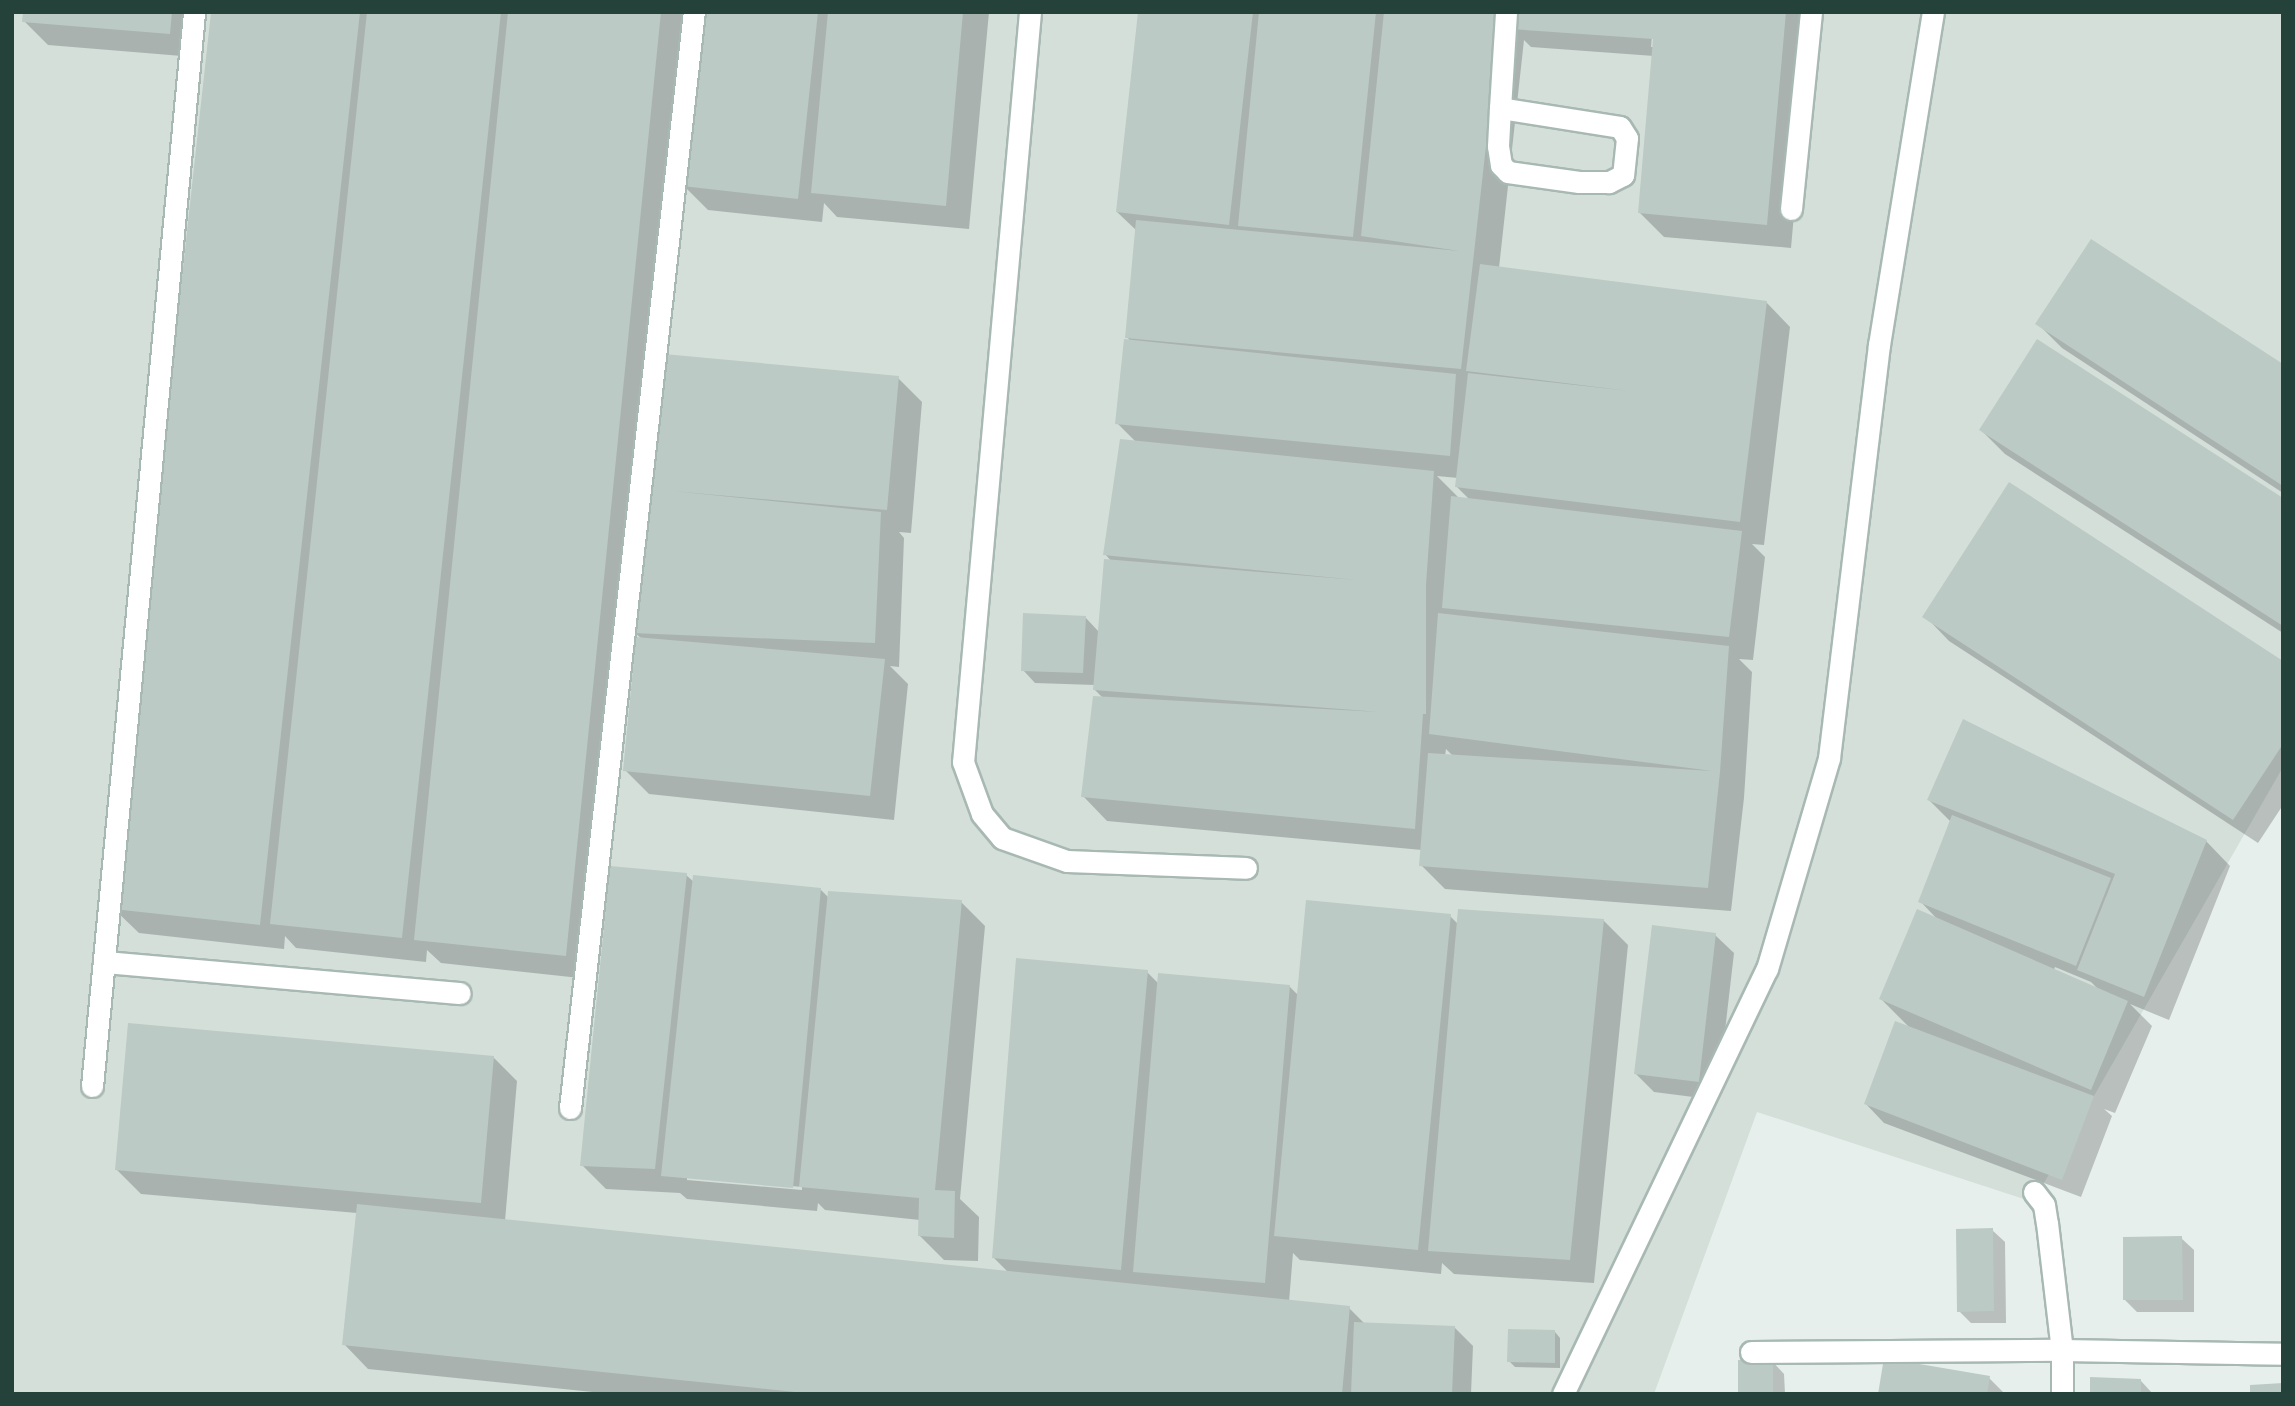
<!DOCTYPE html>
<html>
<head>
<meta charset="utf-8">
<style>
	body { margin:0 }
	#map { position:relative; width:2295px; height:1406px; overflow:hidden; background:#e6efeb; font-family:Montserrat,sans-serif }
	div>[style] { position:absolute }
	[style*='--x'] { left:calc(var(--x)*1px); top:calc(var(--y)*1px); width:calc(var(--w)*1px); rotate:calc(var(--a)*1deg) }
	.built>* { inset:0; background:#d4dfda }
	.shadow>* { inset:0; background:#0003 }
	.building>* { inset:0; background:#bbcac4 }
	.roads { filter:drop-shadow(2px 0 #a8b8b2) drop-shadow(-2px 0 #a8b8b2) drop-shadow(0 2px #a8b8b2) drop-shadow(0 -2px #a8b8b2) }
	.service>* { height:21px; margin:-10.5px; padding:0 10.5px; transform-origin:10.5px; border-radius:10.5px; background:#fff }
	.minor>* { height:21px; margin:-10.5px; padding:0 10.5px; transform-origin:10.5px; border-radius:10.5px; background:#fff }
	span { translate:-50% -50%; white-space:nowrap; text-align:center; line-height:1.15; -webkit-text-stroke:5px #f7fbf9; paint-order:stroke }
	.frame { position:absolute; inset:0; border:14px solid #24423a; pointer-events:none }
</style>
</head>
<body>
<div id="map">
	<div class="built">
		<i style="clip-path:polygon(12px 12px,2283px 12px,2283px 767px,2033px 1202px,1757px 1112px,1654px 1394px,12px 1394px)"></i>
	</div>
	<div class="shadow">
		<i style="clip-path:polygon(25px 12px,197px 12px,194px 57px,48px 45px,24px 21px)"></i>
		<i style="clip-path:polygon(212px 12px,687px 12px,589px 979px,441px 963px,427px 950px,426px 962px,296px 948px,285px 936px,284px 949px,139px 933px,114px 909px)"></i>
		<i style="clip-path:polygon(703px 12px,989px 12px,969px 229px,837px 217px,824px 203px,822px 222px,708px 210px,684px 186px)"></i>
		<i style="clip-path:polygon(evenodd,1140px 12px,1654px 12px,1651px 47px,1655px 47px,1657px 12px,1812px 12px,1791px 248px,1664px 237px,1640px 213px,1654px 56px,1531px 47px,1524px 40px,1499px 268px,1766px 302px,1790px 327px,1764px 545px,1752px 544px,1765px 557px,1753px 660px,1739px 659px,1752px 672px,1744px 798px,1731px 911px,1445px 889px,1421px 865px,1422px 850px,1107px 821px,1083px 796px,1103px 698px,1095px 690px,1095px 685px,1035px 683px,1023px 670px,1085px 617px,1099px 632px,1112px 562px,1105px 554px,1136px 442px,1117px 423px,1131px 342px,1127px 337px,1137px 231px,1117px 212px,1140px 12px,1437px 476px,1458px 478px,1457px 487px,1470px 500px,1458px 497px,1437px 476px,1140px 12px,1446px 749px,1453px 756px,1445px 756px,1446px 749px)"></i>
		<i style="clip-path:polygon(2038px 324px,2283px 366px,2283px 493px,2062px 348px)"></i>
		<i style="clip-path:polygon(898px 378px,922px 402px,911px 533px,899px 532px,904px 538px,899px 667px,890px 666px,908px 684px,894px 820px,649px 794px,625px 770px,642px 639px,634px 632px,653px 491px)"></i>
		<i style="clip-path:polygon(1981px 430px,2283px 500px,2283px 633px,2005px 454px)"></i>
		<i style="clip-path:polygon(1925px 616px,2283px 663px,2283px 805px,2258px 843px,1949px 641px)"></i>
		<i style="clip-path:polygon(evenodd,1929px 800px,2206px 841px,2230px 866px,2169px 1020px,2130px 1004px,2152px 1026px,2115px 1113px,2104px 1109px,2112px 1116px,2081px 1197px,1884px 1123px,1866px 1104px,1910px 1028px,1881px 999px,1939px 921px,1920px 901px,1951px 822px,1929px 800px,2055px 967px,2091px 982px,2099px 990px,2054px 970px,2055px 967px)"></i>
		<i style="clip-path:polygon(evenodd,686px 875px,694px 882px,821px 890px,829px 898px,961px 902px,985px 926px,960px 1199px,979px 1217px,978px 1261px,944px 1260px,920px 1236px,920px 1220px,825px 1210px,818px 1203px,817px 1211px,687px 1199px,680px 1193px,606px 1189px,582px 1165px,686px 875px,687px 1176px,802px 1187px,802px 1190px,687px 1180px,687px 1176px)"></i>
		<i style="clip-path:polygon(1450px 916px,1459px 925px,1603px 920px,1628px 945px,1594px 1283px,1454px 1274px,1442px 1263px,1441px 1274px,1300px 1260px,1293px 1253px,1289px 1302px,1349px 1308px,1365px 1324px,1454px 1327px,1473px 1346px,1471px 1394px,612px 1394px,368px 1369px,344px 1344px,357px 1213px,141px 1194px,117px 1170px,493px 1057px,517px 1081px,505px 1221px,1009px 1273px,994px 1258px,1147px 972px,1159px 984px,1290px 987px,1299px 996px)"></i>
		<i style="clip-path:polygon(1715px 935px,1734px 953px,1717px 1100px,1654px 1092px,1636px 1074px)"></i>
		<i style="clip-path:polygon(1992px 1230px,2005px 1242px,2006px 1323px,1971px 1323px,1959px 1311px)"></i>
		<i style="clip-path:polygon(2181px 1238px,2194px 1250px,2194px 1312px,2137px 1312px,2125px 1300px)"></i>
		<i style="clip-path:polygon(1555px 1332px,1560px 1338px,1560px 1368px,1515px 1367px,1509px 1361px)"></i>
		<i style="clip-path:polygon(1772px 1361px,1784px 1374px,1785px 1394px,1740px 1394px)"></i>
		<i style="clip-path:polygon(1989px 1378px,2005px 1394px,1880px 1394px)"></i>
		<i style="clip-path:polygon(2141px 1381px,2153px 1394px,2092px 1394px)"></i>
	</div>
	<div class="building">
		<i style="clip-path:polygon(23px 12px,172px 12px,170px 34px,22px 22px)"></i>
		<i style="clip-path:polygon(211px 12px,360px 12px,260px 925px,113px 909px)"></i>
		<i style="clip-path:polygon(367px 12px,501px 12px,402px 938px,270px 924px)"></i>
		<i style="clip-path:polygon(508px 12px,661px 12px,566px 956px,414px 940px)"></i>
		<i style="clip-path:polygon(701px 12px,818px 12px,798px 199px,682px 186px)"></i>
		<i style="clip-path:polygon(828px 12px,963px 12px,946px 206px,811px 193px)"></i>
		<i style="clip-path:polygon(1138px 12px,1253px 12px,1229px 225px,1116px 212px)"></i>
		<i style="clip-path:polygon(1259px 12px,1376px 12px,1353px 237px,1238px 226px)"></i>
		<i style="clip-path:polygon(1384px 12px,1501px 12px,1461px 369px,1125px 338px,1136px 220px,1459px 251px,1361px 236px)"></i>
		<i style="clip-path:polygon(1512px 12px,1786px 12px,1767px 225px,1638px 213px,1653px 39px,1511px 29px)"></i>
		<i style="clip-path:polygon(2091px 239px,2283px 364px,2283px 486px,2035px 324px)"></i>
		<i style="clip-path:polygon(1480px 264px,1767px 301px,1740px 522px,1455px 487px,1468px 373px,1629px 391px,1466px 371px)"></i>
		<i style="clip-path:polygon(1124px 339px,1456px 374px,1450px 456px,1115px 424px)"></i>
		<i style="clip-path:polygon(2037px 339px,2283px 498px,2283px 626px,1979px 430px)"></i>
		<i style="clip-path:polygon(664px 354px,899px 376px,887px 510px,672px 491px,881px 512px,875px 643px,632px 633px,644px 488px,651px 489px)"></i>
		<i style="clip-path:polygon(1120px 439px,1434px 471px,1426px 585px,1426px 714px,1423px 714px,1415px 829px,1081px 797px,1093px 696px,1379px 712px,1093px 690px,1104px 559px,1357px 580px,1103px 555px)"></i>
		<i style="clip-path:polygon(2009px 482px,2283px 661px,2283px 744px,2233px 820px,1922px 617px)"></i>
		<i style="clip-path:polygon(1451px 496px,1742px 531px,1729px 637px,1442px 608px)"></i>
		<i style="clip-path:polygon(1023px 613px,1086px 616px,1083px 673px,1021px 671px)"></i>
		<i style="clip-path:polygon(1438px 613px,1729px 646px,1720px 772px,1708px 888px,1419px 866px,1428px 753px,1712px 771px,1429px 734px)"></i>
		<i style="clip-path:polygon(636px 637px,885px 659px,870px 796px,623px 771px)"></i>
		<i style="clip-path:polygon(1963px 719px,2207px 840px,2144px 997px,2077px 970px,2115px 874px,1927px 800px)"></i>
		<i style="clip-path:polygon(1952px 815px,2111px 878px,2076px 966px,1918px 902px)"></i>
		<i style="clip-path:polygon(610px 866px,687px 873px,655px 1169px,580px 1166px)"></i>
		<i style="clip-path:polygon(693px 875px,821px 888px,793px 1188px,661px 1176px)"></i>
		<i style="clip-path:polygon(828px 891px,962px 900px,935px 1190px,955px 1191px,954px 1238px,918px 1236px,919px 1198px,799px 1187px)"></i>
		<i style="clip-path:polygon(1306px 900px,1451px 914px,1418px 1250px,1274px 1236px)"></i>
		<i style="clip-path:polygon(1458px 909px,1604px 919px,1570px 1260px,1428px 1251px)"></i>
		<i style="clip-path:polygon(1917px 909px,2128px 1001px,2091px 1090px,1879px 999px)"></i>
		<i style="clip-path:polygon(1652px 925px,1716px 933px,1699px 1082px,1634px 1074px)"></i>
		<i style="clip-path:polygon(1016px 958px,1148px 970px,1121px 1270px,992px 1258px)"></i>
		<i style="clip-path:polygon(1158px 973px,1290px 985px,1265px 1283px,1133px 1272px)"></i>
		<i style="clip-path:polygon(1895px 1021px,2094px 1096px,2062px 1180px,1864px 1104px)"></i>
		<i style="clip-path:polygon(128px 1023px,494px 1056px,481px 1203px,115px 1170px)"></i>
		<i style="clip-path:polygon(357px 1204px,1350px 1306px,1342px 1394px,814px 1394px,342px 1345px)"></i>
		<i style="clip-path:polygon(1993px 1228px,1994px 1311px,1957px 1312px,1956px 1229px)"></i>
		<i style="clip-path:polygon(2182px 1236px,2183px 1300px,2123px 1300px,2123px 1237px)"></i>
		<i style="clip-path:polygon(1354px 1322px,1455px 1326px,1452px 1394px,1351px 1394px)"></i>
		<i style="clip-path:polygon(1508px 1329px,1555px 1330px,1555px 1363px,1507px 1362px)"></i>
		<i style="clip-path:polygon(1884px 1358px,1990px 1376px,1987px 1394px,1878px 1394px)"></i>
		<i style="clip-path:polygon(1773px 1359px,1773px 1394px,1738px 1394px,1738px 1360px)"></i>
		<i style="clip-path:polygon(2090px 1377px,2141px 1379px,2141px 1394px,2090px 1394px)"></i>
		<i style="clip-path:polygon(2283px 1383px,2283px 1394px,2250px 1394px,2250px 1385px)"></i>
	</div>
	<div class="roads">
		<div class="service">
			<i style="--x:1030;--y:12;--w:753;--a:95.1"></i>
			<i style="--x:963;--y:762;--w:55;--a:69.9"></i>
			<i style="--x:982;--y:814;--w:31;--a:50"></i>
			<i style="--x:1002;--y:838;--w:69;--a:19.5"></i>
			<i style="--x:1067;--y:861;--w:179;--a:2.2"></i>
			<i style="--x:1500;--y:108;--w:121;--a:9"></i>
			<i style="--x:1620;--y:127;--w:13;--a:58"></i>
			<i style="--x:1627;--y:138;--w:37;--a:96"></i>
			<i style="--x:1623;--y:175;--w:16;--a:153"></i>
			<i style="--x:1609;--y:182;--w:30;--a:180"></i>
			<i style="--x:1579;--y:182;--w:72;--a:-172"></i>
			<i style="--x:1508;--y:172;--w:10;--a:-135"></i>
			<i style="--x:1501;--y:165;--w:19;--a:-99"></i>
			<i style="--x:1498;--y:146;--w:38;--a:-87"></i>
			<i style="--x:1500;--y:108;--w:96;--a:-86.4"></i>
			<i style="--x:1791;--y:209;--w:198;--a:-84.2"></i>
			<i style="--x:104;--y:962;--w:357;--a:5"></i>
			<i style="--x:92;--y:1086;--w:1079;--a:-84.57"></i>
			<i style="--x:570;--y:1108;--w:1103;--a:-83.55"></i>
			<i style="--x:2034;--y:1192;--w:16;--a:52"></i>
			<i style="--x:2044;--y:1205;--w:18;--a:81"></i>
			<i style="--x:2047;--y:1223;--w:128;--a:83.3"></i>
			<i style="--x:1563;--y:1394;--w:471;--a:-64.4"></i>
			<i style="--x:1767;--y:969;--w:220;--a:-73.6"></i>
			<i style="--x:1829;--y:758;--w:416;--a:-83.1"></i>
			<i style="--x:1879;--y:345;--w:337;--a:-80.8"></i>
		</div>
		<div class="minor">
			<i style="--x:1751;--y:1352;--w:311;--a:-0.4"></i>
			<i style="--x:2062;--y:1350;--w:221;--a:1"></i>
			<i style="--x:2062;--y:1394;--w:44;--a:-90"></i>
		</div>
	</div>
	<div class="frame"></div>
</div>
</body>
</html>
